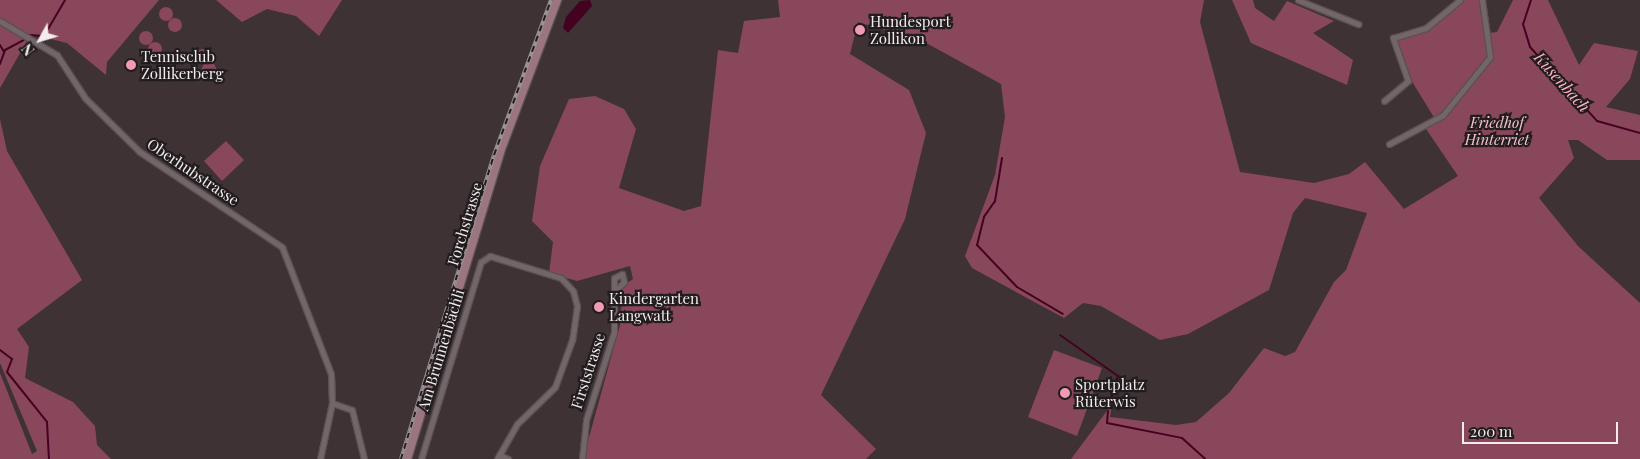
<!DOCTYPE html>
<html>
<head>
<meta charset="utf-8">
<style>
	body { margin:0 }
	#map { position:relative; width:1640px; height:459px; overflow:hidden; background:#3e3235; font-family:"Playfair Display",serif }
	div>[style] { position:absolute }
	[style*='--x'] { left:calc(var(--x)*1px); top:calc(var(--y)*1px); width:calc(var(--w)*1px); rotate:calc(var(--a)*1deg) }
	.green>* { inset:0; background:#89475c }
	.round { border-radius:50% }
	.water>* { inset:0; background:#440220 }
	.stream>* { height:2px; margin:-1px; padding:0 1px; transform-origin:1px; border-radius:1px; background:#440220 }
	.roads { filter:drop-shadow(1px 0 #5b5053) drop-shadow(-1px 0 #5b5053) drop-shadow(0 1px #5b5053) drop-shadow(0 -1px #5b5053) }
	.minor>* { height:5px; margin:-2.5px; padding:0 2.5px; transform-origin:2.5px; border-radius:2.5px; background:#736669 }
	.secondary>* { height:8px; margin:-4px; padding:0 4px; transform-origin:4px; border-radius:4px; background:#9b7580 }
	.rail>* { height:4px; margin-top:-2px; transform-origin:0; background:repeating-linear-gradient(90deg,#211c1d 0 5.5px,#9b9193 0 11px); box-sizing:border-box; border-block:1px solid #9b9193 }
	.dots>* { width:14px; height:14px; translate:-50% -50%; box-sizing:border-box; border:2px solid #211c1d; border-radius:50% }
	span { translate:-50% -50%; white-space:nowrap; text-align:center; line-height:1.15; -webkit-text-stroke:4.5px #211c1d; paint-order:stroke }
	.poi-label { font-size:15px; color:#f3ebed }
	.left { translate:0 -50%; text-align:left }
	.park-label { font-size:15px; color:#f6c2d0; font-style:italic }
	.street-label { font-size:15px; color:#f3ebed }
	.water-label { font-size:16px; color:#feb2c7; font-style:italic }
	.north { position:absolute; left:15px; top:15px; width:50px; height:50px; -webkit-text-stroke:4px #211c1d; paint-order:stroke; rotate:231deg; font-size:14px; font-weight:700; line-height:20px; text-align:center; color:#f3ebed }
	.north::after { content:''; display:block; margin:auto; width:18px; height:22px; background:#f3ebed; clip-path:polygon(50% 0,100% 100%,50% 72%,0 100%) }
	.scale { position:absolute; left:1462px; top:422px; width:156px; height:22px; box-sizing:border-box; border:2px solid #f3ebed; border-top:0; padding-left:6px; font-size:15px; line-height:18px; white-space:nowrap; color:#f3ebed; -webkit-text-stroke:4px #211c1d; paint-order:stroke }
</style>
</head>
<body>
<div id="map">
	<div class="green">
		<i style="clip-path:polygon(0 0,159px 0,107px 62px,106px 75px,67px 43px,31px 34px,0 88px)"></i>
		<i style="clip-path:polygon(216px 0,342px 0,319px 36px,296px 16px,267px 9px,242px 22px)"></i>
		<i style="clip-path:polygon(778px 0,1204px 0,1200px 22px,1240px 172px,1314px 183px,1349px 174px,1365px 162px,1404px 209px,1458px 176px,1424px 126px,1435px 119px,1400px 62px,1393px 38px,1426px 28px,1460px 0,1482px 0,1489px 33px,1497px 32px,1513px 0,1548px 0,1579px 65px,1594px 43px,1638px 51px,1630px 79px,1606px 107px,1640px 115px,1640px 160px,1607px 160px,1578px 140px,1568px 140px,1574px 158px,1539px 198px,1578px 246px,1640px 303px,1640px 459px,1071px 459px,1112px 404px,1110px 417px,1176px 425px,1196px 422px,1229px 393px,1264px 348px,1285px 356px,1295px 352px,1334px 282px,1346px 270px,1367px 213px,1305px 198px,1293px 213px,1269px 290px,1188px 334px,1160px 340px,1101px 306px,1083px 303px,1064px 318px,972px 268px,965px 256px,995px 175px,1005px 117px,1001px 84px,928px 44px,858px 22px,850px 54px,909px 90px,926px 133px,905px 219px,821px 395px,876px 449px,866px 459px,583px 459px,620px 325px,623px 286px,633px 279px,630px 266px,577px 281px,549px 273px,553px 242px,532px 221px,540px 166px,569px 99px,595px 96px,624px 109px,636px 129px,619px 188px,684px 211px,701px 206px,718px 50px,738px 53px,744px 21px,780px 17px)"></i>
		<i style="clip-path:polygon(1232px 0,1253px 0,1255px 8px,1274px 21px,1287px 1px,1334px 21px,1313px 33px,1353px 60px,1347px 85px,1251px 43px)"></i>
		<i class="round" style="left:159px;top:7px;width:14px;height:14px"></i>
		<i class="round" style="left:168px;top:18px;width:14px;height:14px"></i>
		<i class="round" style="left:139px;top:31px;width:14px;height:14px"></i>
		<i class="round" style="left:148px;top:42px;width:14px;height:14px"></i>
		<i class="round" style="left:196px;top:49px;width:14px;height:14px"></i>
		<i class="round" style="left:202px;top:62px;width:14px;height:14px"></i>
		<i style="clip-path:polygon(0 119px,7px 151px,82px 280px,17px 329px,29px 347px,25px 378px,73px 402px,95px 426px,97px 445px,111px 459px,0 459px,0 373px,32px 454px,37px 451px,0 363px)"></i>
		<i style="clip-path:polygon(226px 141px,244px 160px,222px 181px,204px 161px)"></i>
		<i style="clip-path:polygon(1054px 350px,1102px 368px,1077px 436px,1028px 417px)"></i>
	</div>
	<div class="water">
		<i style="clip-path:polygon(580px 1px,590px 0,592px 6px,568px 33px,563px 28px,566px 17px)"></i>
	</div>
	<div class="stream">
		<i style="--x:1531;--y:0;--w:25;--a:108"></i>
		<i style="--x:1523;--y:24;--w:24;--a:73"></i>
		<i style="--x:1530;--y:47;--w:100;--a:47.8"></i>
		<i style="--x:1597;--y:121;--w:45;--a:15.6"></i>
		<i style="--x:29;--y:35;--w:15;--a:4"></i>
		<i style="--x:44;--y:36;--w:42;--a:-59.7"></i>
		<i style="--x:0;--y:45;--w:8;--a:60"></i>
		<i style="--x:0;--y:64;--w:15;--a:-70"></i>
		<i style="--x:5;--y:50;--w:21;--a:-28"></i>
		<i style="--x:1002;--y:158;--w:44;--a:99.2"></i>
		<i style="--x:995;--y:201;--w:19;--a:125"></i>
		<i style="--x:984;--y:217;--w:29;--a:104"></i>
		<i style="--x:977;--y:245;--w:58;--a:46.4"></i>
		<i style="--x:1017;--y:287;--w:53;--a:30.4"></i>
		<i style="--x:1060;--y:335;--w:71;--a:35.3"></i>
		<i style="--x:1118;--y:376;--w:28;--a:107"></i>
		<i style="--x:0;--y:350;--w:15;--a:37"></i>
		<i style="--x:12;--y:359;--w:14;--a:111"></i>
		<i style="--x:7;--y:372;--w:64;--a:51.3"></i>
		<i style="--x:47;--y:422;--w:37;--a:87"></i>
		<i style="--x:1108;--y:411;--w:12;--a:95"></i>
		<i style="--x:1107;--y:423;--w:76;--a:11.3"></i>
		<i style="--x:1182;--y:438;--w:31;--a:42"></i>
	</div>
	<div class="roads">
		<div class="minor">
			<i style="--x:1298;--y:0;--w:65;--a:21.8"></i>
			<i style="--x:0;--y:21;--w:66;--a:30.8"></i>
			<i style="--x:57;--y:55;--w:51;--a:56.9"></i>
			<i style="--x:85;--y:98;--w:77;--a:44.5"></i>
			<i style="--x:140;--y:152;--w:171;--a:33.8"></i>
			<i style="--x:282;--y:247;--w:136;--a:68.9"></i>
			<i style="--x:331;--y:374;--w:29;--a:88"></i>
			<i style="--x:332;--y:403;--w:57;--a:102.1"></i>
			<i style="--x:1384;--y:101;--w:31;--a:-40"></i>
			<i style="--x:1408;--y:81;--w:46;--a:-109.2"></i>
			<i style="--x:1393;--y:38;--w:34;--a:-17"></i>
			<i style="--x:1426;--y:28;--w:44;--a:-39.5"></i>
			<i style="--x:1389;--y:144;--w:61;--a:-28.2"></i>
			<i style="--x:1443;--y:115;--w:75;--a:-51"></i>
			<i style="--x:1490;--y:57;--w:58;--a:-98"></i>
			<i style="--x:332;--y:403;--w:21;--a:19"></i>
			<i style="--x:352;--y:410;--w:50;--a:76.2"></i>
			<i style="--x:499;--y:455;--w:10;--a:24"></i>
			<i style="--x:421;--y:459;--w:206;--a:-73.1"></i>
			<i style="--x:481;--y:262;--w:11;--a:-34"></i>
			<i style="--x:490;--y:256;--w:74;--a:17.2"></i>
			<i style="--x:561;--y:278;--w:18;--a:47"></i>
			<i style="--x:573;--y:291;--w:16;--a:75"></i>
			<i style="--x:577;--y:306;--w:34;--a:98"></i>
			<i style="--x:572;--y:340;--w:50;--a:109.9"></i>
			<i style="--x:555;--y:387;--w:53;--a:135.8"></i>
			<i style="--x:517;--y:424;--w:40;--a:119.7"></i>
			<i style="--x:582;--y:459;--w:39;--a:-84"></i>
			<i style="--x:586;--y:420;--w:92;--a:-72.3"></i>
			<i style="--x:614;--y:332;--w:54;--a:-90"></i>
			<i style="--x:614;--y:278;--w:9;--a:-27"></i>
			<i style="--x:622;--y:274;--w:8;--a:76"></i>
			<i style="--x:624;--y:282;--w:13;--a:135"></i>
		</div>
		<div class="secondary">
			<i style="--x:407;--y:459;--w:329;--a:-73.1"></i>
			<i style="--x:503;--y:144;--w:154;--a:-69.4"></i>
		</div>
	</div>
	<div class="rail">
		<i style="--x:401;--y:459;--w:318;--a:-73"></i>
		<i style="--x:494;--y:155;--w:165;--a:-69.8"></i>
	</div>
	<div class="dots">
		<i style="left:860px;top:30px;background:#f19ab3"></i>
		<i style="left:131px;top:65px;background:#f19ab3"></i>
		<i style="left:599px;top:307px;background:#f19ab3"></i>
		<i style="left:1065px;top:393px;background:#f19ab3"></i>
	</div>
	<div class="poi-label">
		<span class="left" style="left:870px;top:30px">Hundesport<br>Zollikon</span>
		<span class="left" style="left:141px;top:65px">Tennisclub<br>Zollikerberg</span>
		<span class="left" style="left:609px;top:307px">Kindergarten<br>Langwatt</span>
		<span class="left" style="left:1075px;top:393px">Sportplatz<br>Rüterwis</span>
	</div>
	<div class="park-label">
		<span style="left:1497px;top:131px">Friedhof<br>Hinterriet</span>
	</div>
	<div class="street-label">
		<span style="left:193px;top:172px;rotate:34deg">Oberhubstrasse</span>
		<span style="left:465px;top:224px;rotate:-73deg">Forchstrasse</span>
		<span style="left:441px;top:350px;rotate:-73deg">Am Brunnenbächli</span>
		<span style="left:588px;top:371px;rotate:-72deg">Firststrasse</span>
	</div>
	<div class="water-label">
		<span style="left:1562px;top:82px;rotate:48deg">Kusenbach</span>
	</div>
	<div class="north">N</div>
	<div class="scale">200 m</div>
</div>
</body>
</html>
